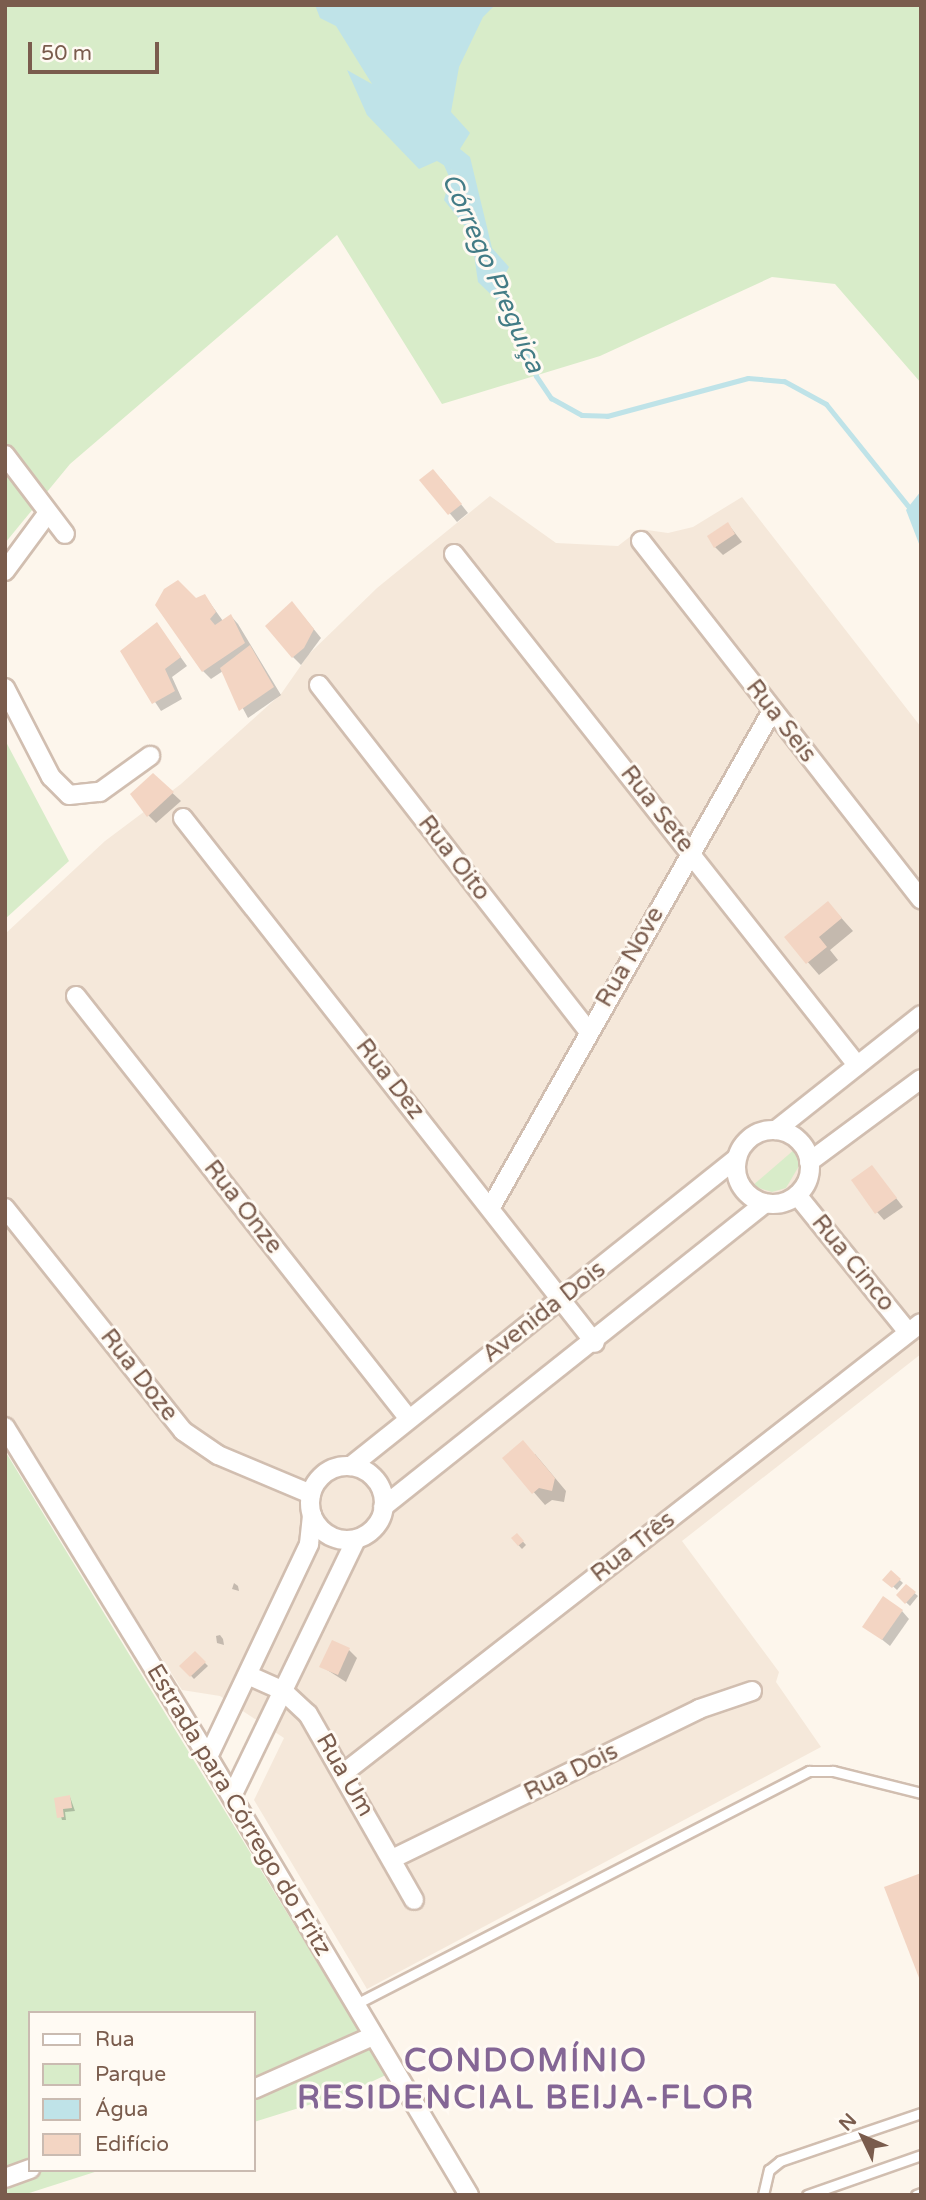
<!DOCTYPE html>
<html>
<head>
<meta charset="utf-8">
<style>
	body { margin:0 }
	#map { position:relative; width:926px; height:2200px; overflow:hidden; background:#fdf6ec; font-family:"Varela Round",sans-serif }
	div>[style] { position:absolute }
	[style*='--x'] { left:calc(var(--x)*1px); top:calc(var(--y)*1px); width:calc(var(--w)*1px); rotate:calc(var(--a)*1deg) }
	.residential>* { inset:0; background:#f5e8da }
	.green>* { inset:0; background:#d8ecc9 }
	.water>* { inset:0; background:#bfe3e8 }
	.shadow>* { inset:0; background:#0003 }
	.stream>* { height:5px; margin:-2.5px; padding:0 2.5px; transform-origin:2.5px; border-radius:2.5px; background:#bfe3e8 }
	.building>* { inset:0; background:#f3d5c3 }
	.roads { filter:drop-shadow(2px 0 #d1beb0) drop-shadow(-2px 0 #d1beb0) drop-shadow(0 2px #d1beb0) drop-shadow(0 -2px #d1beb0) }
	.service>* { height:9px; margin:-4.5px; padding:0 4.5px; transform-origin:4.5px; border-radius:4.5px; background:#fff }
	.minor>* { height:18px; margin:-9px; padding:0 9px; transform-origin:9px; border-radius:9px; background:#fff }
	.minor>.ring { margin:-9px; padding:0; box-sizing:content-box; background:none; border:18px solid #fff; border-radius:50% }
	span { translate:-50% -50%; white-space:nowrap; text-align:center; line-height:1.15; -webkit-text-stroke:6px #fffaf3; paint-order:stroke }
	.street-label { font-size:24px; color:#7a5c4d }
	.water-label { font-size:26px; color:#437c86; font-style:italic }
	.district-label { font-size:32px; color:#846695; font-weight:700; letter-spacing:2px }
	.frame { position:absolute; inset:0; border:7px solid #7a5c4d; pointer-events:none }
	.legend { position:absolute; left:28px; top:2011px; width:228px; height:161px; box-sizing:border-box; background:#fffaf3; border:2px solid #cabbb1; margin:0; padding:9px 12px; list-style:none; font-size:21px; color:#7a5c4d }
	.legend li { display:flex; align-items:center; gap:14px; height:35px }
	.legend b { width:35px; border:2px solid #cabbb1 }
	.north { position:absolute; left:828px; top:2102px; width:70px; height:70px; -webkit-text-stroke:5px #fffaf3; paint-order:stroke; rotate:314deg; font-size:19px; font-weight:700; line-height:28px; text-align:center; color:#7a5c4d }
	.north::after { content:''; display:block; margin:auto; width:24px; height:32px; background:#7a5c4d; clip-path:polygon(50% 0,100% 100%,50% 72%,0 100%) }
	.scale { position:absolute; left:28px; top:42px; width:131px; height:32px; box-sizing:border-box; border:4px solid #7a5c4d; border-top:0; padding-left:9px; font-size:21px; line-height:24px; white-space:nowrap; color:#7a5c4d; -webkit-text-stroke:5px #fffaf3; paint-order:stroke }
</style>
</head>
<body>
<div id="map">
	<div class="residential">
		<i style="clip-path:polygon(490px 496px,556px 543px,618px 546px,640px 529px,668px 533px,693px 527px,742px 497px,921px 727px,921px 1354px,682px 1541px,779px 1672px,776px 1682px,821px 1747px,367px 1989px,254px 1800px,284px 1738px,220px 1696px,182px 1690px,5px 1413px,5px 934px,105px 841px,181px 784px,281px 694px,309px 654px,377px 588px)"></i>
	</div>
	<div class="green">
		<i style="clip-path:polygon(5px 5px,921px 5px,921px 383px,835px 284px,772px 277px,600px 356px,442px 404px,337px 235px,70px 464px,5px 543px)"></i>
		<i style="clip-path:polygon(5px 740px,69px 861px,5px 919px)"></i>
		<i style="clip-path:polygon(795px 1149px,799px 1166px,786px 1188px,772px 1192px,752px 1186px)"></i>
		<i style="clip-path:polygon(5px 1451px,386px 2075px,347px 2093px,254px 2122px,254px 2013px,30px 2013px,30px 2170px,101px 2170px,23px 2195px,5px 2195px)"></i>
	</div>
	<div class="water">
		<i style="clip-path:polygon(315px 5px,495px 5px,483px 17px,459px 67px,451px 112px,470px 133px,460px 149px,470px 157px,492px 248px,509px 267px,502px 280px,514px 317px,478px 282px,471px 234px,444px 200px,452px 170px,437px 161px,419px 169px,367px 115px,347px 70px,372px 84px,336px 26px,320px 18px)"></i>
		<i style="clip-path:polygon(921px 491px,921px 549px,906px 510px)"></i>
	</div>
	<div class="shadow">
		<i style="clip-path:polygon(441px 479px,468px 513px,457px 522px,422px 480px)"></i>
		<i style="clip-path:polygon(728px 524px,742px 542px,723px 555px,715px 547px)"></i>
		<i style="clip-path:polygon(205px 596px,223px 621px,231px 616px,238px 624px,281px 695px,248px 718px,223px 671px,211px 679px,203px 671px,195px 600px)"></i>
		<i style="clip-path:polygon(299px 611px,321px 638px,301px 665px,293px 657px)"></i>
		<i style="clip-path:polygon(157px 624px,187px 666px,172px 677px,182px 699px,161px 711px,122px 652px)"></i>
		<i style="clip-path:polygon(153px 775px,181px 801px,156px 823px,148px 815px)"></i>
		<i style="clip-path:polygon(828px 903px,853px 931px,830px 950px,838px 960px,819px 975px,786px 937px)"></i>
		<i style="clip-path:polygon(872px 1167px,903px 1207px,884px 1220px,877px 1212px)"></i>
		<i style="clip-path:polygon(535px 1454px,566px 1491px,564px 1502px,552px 1500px,545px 1505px,504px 1458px)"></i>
		<i style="clip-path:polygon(517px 1535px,526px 1545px,522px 1549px,513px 1539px)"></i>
		<i style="clip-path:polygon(891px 1572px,903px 1583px,897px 1590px,885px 1579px)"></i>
		<i style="clip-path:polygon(234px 1583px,238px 1586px,239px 1591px,232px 1589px)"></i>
		<i style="clip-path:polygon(906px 1586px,918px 1596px,910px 1606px,898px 1595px)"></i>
		<i style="clip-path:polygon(902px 1611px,909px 1619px,890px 1646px,865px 1626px)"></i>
		<i style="clip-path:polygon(220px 1635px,223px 1639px,224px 1645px,217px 1643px,216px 1636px)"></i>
		<i style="clip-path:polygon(349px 1650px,357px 1658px,346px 1682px,321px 1666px)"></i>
		<i style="clip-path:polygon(195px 1653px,208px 1666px,194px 1679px,182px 1666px)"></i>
		<i style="clip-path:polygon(70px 1797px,75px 1811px,65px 1812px,66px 1820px,62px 1820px,56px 1800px)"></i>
	</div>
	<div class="stream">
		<i style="--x:445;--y:162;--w:22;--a:66"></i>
		<i style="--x:507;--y:307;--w:75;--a:67.2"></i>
		<i style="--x:536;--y:376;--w:27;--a:56"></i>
		<i style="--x:551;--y:398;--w:35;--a:29"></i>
		<i style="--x:582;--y:415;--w:25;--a:2"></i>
		<i style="--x:607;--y:416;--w:146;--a:-15.1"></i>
		<i style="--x:748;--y:378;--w:36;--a:5"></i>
		<i style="--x:784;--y:381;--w:48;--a:28.7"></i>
		<i style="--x:826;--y:404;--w:151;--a:51.2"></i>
	</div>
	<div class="building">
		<i style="clip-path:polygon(433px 469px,462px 504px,448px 515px,419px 480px)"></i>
		<i style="clip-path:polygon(728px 522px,735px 534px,714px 548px,707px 536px)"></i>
		<i style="clip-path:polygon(178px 580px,196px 598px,205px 594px,216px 612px,210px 619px,215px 625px,231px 614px,245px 643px,202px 672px,155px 605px,164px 589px)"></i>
		<i style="clip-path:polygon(292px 601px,314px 629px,304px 648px,292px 658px,265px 626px)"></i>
		<i style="clip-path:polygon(157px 622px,181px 657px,165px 669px,175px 691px,152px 704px,120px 651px)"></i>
		<i style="clip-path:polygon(250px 645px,274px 687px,239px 711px,220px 668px)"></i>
		<i style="clip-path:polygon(153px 773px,174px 792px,147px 817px,130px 794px)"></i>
		<i style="clip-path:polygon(828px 901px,842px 918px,819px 937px,827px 947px,806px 964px,784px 937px)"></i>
		<i style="clip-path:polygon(872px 1165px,897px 1198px,875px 1214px,851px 1180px)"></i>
		<i style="clip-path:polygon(523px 1440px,555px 1478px,552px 1491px,539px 1488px,532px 1494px,502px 1458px)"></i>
		<i style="clip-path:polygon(517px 1533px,524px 1541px,518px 1546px,511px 1538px)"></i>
		<i style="clip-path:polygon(891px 1570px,901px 1579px,892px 1588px,882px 1580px)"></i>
		<i style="clip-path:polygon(906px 1584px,916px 1592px,905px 1604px,896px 1595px)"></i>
		<i style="clip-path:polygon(883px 1596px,903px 1610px,882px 1640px,862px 1627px)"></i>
		<i style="clip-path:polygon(332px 1640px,350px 1648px,338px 1675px,319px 1667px)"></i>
		<i style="clip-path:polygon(195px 1651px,206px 1662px,190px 1677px,179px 1666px)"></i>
		<i style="clip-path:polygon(70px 1795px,72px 1808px,63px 1809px,64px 1817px,57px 1818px,54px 1798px)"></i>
		<i style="clip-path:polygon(921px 1873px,921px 1983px,884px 1887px)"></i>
	</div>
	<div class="roads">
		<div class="service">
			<i style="--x:354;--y:2005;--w:512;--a:-27.22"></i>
			<i style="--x:809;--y:1771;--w:24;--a:0"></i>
			<i style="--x:833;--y:1771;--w:91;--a:14"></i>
			<i style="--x:763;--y:2195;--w:26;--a:-77"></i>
			<i style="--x:769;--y:2170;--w:14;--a:-39"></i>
			<i style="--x:780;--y:2161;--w:149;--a:-18.8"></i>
			<i style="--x:807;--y:2195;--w:121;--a:-19.3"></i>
			<i style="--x:916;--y:2195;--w:5;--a:-22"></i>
		</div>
		<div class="minor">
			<i style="--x:5;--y:455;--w:99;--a:52.8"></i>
			<i style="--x:641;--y:541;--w:455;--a:52"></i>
			<i style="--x:454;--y:554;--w:651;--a:51.74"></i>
			<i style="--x:5;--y:571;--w:71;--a:-53.6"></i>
			<i style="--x:319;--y:685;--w:438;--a:52.1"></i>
			<i style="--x:5;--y:688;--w:100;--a:62.7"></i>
			<i style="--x:51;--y:777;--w:25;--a:45"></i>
			<i style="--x:69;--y:795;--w:31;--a:-6"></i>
			<i style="--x:100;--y:792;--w:62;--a:-35.8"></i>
			<i style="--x:183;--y:818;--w:667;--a:51.88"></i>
			<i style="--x:76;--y:996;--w:538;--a:51.79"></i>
			<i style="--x:776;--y:1130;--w:185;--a:-38.4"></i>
			<i class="ring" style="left:736px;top:1130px;width:56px;height:56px"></i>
			<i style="--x:809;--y:1162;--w:139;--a:-36.5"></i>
			<i style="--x:797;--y:1195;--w:176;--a:51"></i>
			<i style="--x:491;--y:1207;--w:570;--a:-60.47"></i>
			<i style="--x:5;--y:1208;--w:285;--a:51.4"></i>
			<i style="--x:183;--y:1431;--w:42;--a:34.4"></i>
			<i style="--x:218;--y:1455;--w:101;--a:22.8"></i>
			<i style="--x:5;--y:1427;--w:387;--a:58.4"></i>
			<i style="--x:208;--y:1757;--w:510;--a:59.21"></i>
			<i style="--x:351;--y:1466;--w:494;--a:-38.6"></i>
			<i class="ring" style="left:310px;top:1466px;width:56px;height:56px"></i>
			<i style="--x:383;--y:1507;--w:488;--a:-38.5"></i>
			<i style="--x:250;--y:1676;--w:35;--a:24"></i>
			<i style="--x:282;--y:1690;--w:35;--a:43"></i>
			<i style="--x:308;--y:1714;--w:214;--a:60.3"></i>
			<i style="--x:208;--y:1757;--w:236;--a:-64.6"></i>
			<i style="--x:309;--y:1544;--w:29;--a:-84"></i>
			<i style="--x:345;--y:1772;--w:730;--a:-37.94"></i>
			<i style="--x:232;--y:1796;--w:285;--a:-64.2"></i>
			<i style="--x:392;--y:1859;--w:342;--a:-26"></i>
			<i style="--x:699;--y:1709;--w:56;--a:-18.8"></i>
			<i style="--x:254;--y:2089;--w:130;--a:-24"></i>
			<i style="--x:5;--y:2178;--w:27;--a:-20"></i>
		</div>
	</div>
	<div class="street-label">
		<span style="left:781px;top:721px;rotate:52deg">Rua Seis</span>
		<span style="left:657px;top:809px;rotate:52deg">Rua Sete</span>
		<span style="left:454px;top:858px;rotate:52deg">Rua Oito</span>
		<span style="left:630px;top:957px;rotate:-60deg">Rua Nove</span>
		<span style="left:390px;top:1079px;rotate:52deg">Rua Dez</span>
		<span style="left:243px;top:1207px;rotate:52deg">Rua Onze</span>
		<span style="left:853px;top:1263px;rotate:51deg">Rua Cinco</span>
		<span style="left:544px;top:1312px;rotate:-38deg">Avenida Dois</span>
		<span style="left:139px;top:1375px;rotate:52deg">Rua Doze</span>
		<span style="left:633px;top:1547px;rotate:-38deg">Rua Três</span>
		<span style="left:571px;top:1772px;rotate:-26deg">Rua Dois</span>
		<span style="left:345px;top:1775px;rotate:60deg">Rua Um</span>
		<span style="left:239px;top:1810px;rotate:59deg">Estrada para Córrego do Fritz</span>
	</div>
	<div class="water-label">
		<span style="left:493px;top:273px;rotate:66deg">Córrego Preguiça</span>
	</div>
	<div class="district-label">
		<span style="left:526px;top:2080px">CONDOMÍNIO<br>RESIDENCIAL BEIJA-FLOR</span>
	</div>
	<div class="frame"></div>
	<ul class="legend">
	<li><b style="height:9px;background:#fff"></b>Rua</li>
	<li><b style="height:19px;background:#d8ecc9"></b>Parque</li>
	<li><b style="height:19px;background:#bfe3e8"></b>Água</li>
	<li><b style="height:19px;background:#f3d5c3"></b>Edifício</li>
	</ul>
	<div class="north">N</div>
	<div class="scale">50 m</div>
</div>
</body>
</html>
